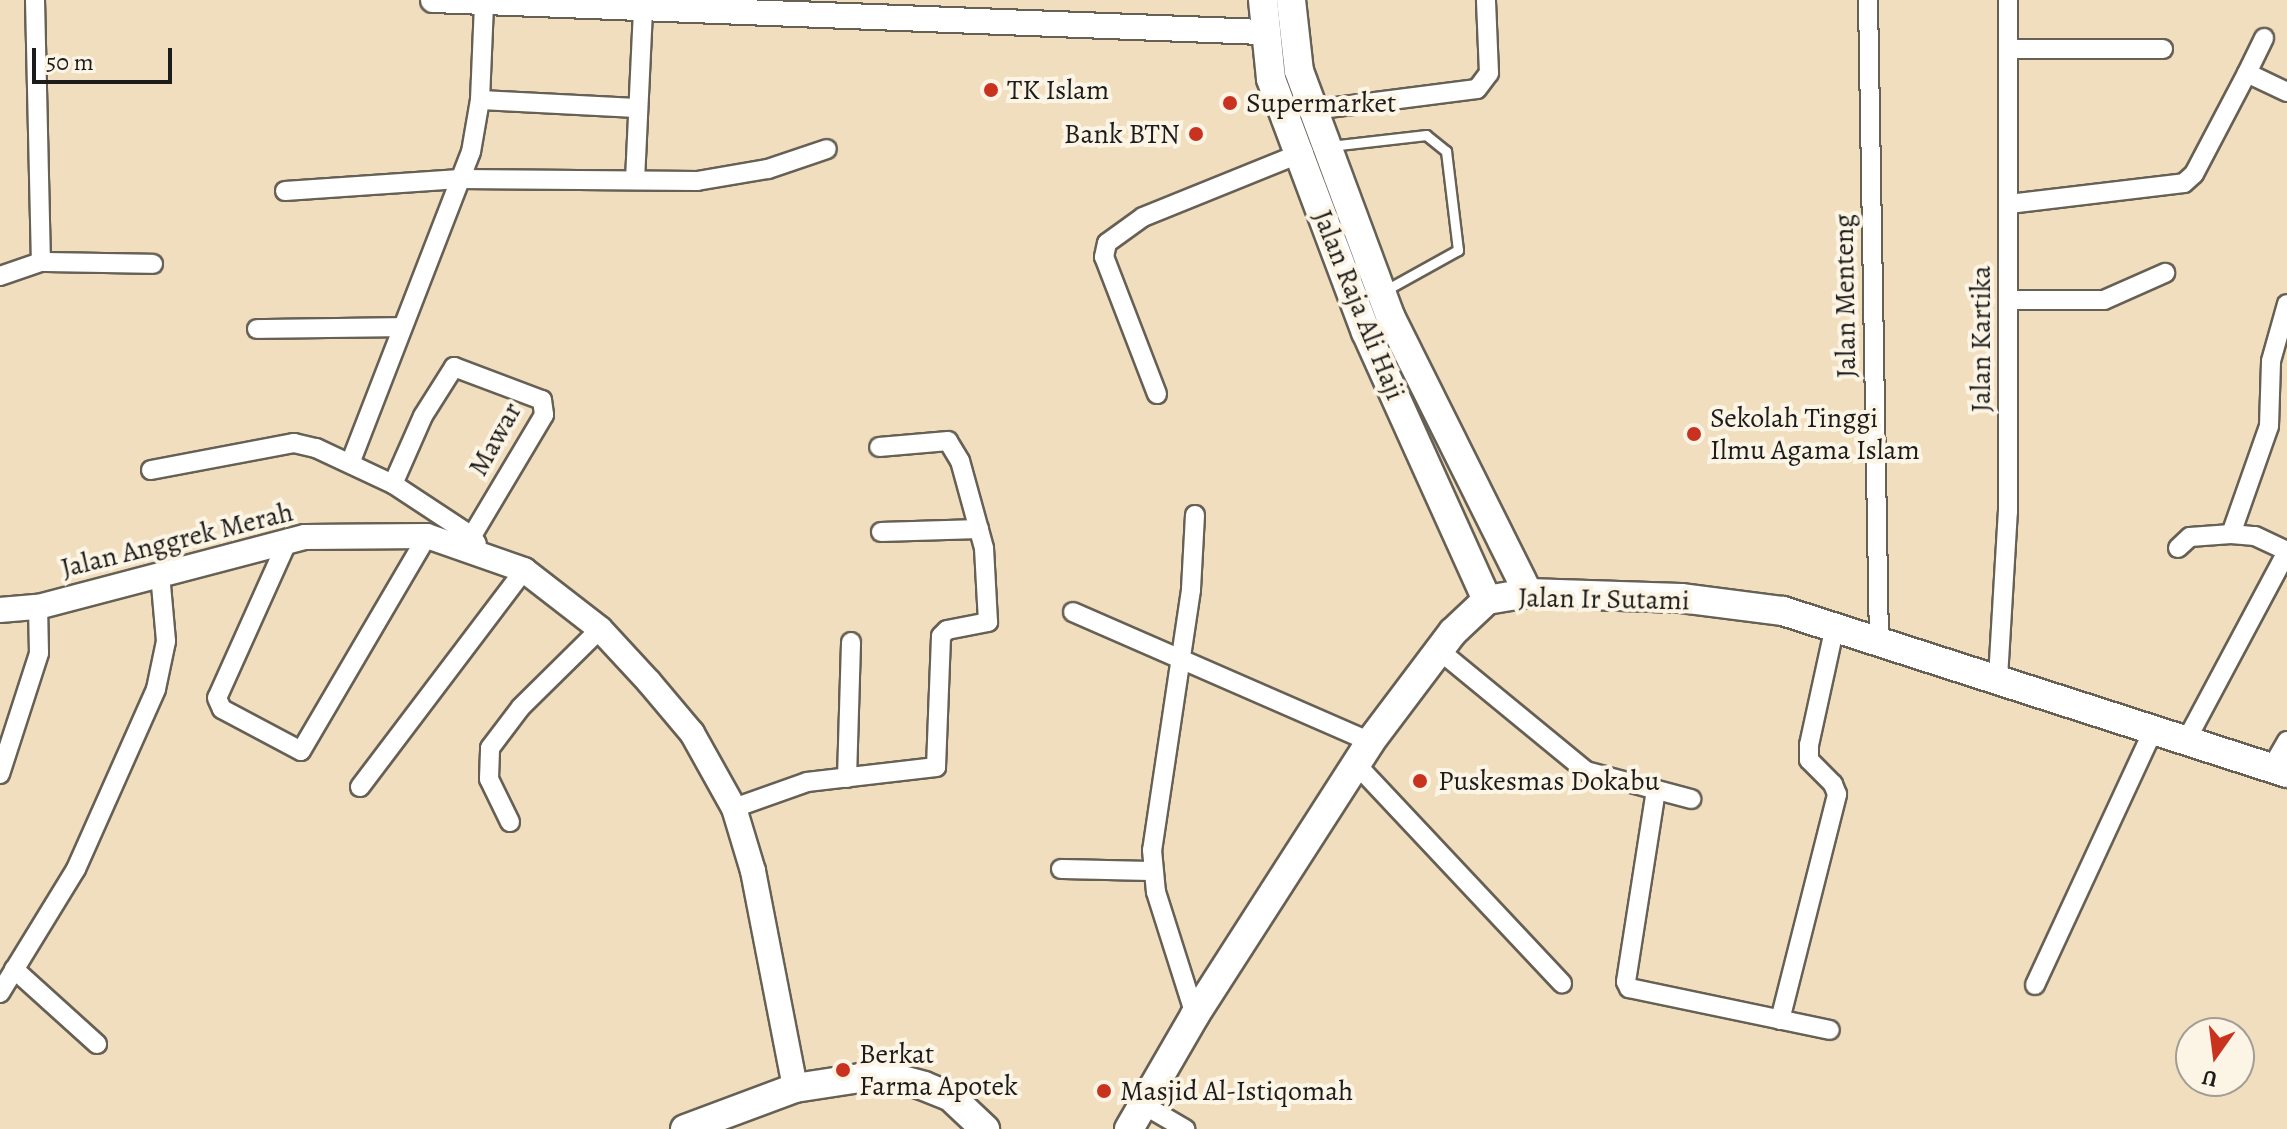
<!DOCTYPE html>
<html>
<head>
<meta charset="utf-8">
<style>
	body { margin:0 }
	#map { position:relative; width:2287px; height:1129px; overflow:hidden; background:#f0debe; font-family:Alegreya,serif }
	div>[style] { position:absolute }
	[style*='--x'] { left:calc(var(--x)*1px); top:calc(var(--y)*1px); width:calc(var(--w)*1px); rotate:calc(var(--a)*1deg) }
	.roads { filter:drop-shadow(2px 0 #666055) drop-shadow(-2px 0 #666055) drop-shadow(0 2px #666055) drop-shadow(0 -2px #666055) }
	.lane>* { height:9px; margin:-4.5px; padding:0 4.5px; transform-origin:4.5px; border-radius:4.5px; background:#fff }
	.street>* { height:18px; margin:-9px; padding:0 9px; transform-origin:9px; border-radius:9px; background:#fff }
	.secondary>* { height:24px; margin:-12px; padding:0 12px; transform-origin:12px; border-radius:12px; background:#fff }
	.primary>* { height:28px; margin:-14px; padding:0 14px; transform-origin:14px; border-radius:14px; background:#fff }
	.dots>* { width:22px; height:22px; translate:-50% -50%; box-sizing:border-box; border:4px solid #fcf5e5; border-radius:50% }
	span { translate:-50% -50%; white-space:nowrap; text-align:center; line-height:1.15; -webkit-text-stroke:8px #fcf5e5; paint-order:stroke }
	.poi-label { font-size:28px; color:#1c1c1c }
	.left { translate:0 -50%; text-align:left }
	.right { translate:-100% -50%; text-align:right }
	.street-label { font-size:28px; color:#1c1c1c }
	.north { position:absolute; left:2175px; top:1017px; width:80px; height:80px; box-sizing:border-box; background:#fcf5e5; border:2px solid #a29e95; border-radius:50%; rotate:194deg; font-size:22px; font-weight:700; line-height:32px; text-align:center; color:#1c1c1c }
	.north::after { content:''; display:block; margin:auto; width:28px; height:36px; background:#c8321e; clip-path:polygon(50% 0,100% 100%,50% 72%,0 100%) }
	.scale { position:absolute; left:32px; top:48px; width:140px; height:36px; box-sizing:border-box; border:4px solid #1c1c1c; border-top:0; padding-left:10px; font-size:24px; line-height:28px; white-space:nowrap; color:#1c1c1c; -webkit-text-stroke:6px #fcf5e5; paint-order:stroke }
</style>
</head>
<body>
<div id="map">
	<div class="roads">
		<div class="lane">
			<i style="--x:1330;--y:146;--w:97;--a:-6.5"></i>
			<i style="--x:1426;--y:135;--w:26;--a:39"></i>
			<i style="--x:1446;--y:151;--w:100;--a:83.1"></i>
			<i style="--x:1458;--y:250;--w:85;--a:151"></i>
		</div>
		<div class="street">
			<i style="--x:35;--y:0;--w:262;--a:88.7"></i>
			<i style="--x:1868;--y:0;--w:640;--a:89.02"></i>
			<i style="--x:2009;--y:49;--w:154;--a:0"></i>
			<i style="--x:2247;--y:73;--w:39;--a:-64"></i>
			<i style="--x:480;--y:100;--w:157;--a:2.9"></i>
			<i style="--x:1313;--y:110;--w:165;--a:-7.3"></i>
			<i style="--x:1477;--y:89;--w:20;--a:-53"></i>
			<i style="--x:1489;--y:73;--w:73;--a:-92.4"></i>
			<i style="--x:635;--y:180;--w:172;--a:-87.3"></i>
			<i style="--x:285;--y:191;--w:175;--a:-3.9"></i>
			<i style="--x:460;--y:179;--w:237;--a:0.5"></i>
			<i style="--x:697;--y:181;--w:72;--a:-9.6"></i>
			<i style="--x:768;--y:169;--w:62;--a:-18.7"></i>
			<i style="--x:2009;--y:204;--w:176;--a:-6.8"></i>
			<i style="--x:2184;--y:183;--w:13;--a:-42"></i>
			<i style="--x:2194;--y:174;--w:114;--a:-62.3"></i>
			<i style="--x:2247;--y:73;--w:44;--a:25.4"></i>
			<i style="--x:0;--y:276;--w:43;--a:-18.9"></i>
			<i style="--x:41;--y:262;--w:112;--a:1"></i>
			<i style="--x:2009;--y:300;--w:95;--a:0"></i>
			<i style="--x:2104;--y:300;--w:67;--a:-23.9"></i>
			<i style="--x:257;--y:329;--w:143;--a:-0.8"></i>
			<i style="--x:1157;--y:394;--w:147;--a:-111.1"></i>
			<i style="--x:1104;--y:257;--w:14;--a:-78"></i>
			<i style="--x:1107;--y:243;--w:44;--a:-35.8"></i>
			<i style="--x:1143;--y:217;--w:168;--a:-22"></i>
			<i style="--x:351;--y:461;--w:331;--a:-68.8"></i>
			<i style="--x:471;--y:152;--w:53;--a:-80.2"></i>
			<i style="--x:480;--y:100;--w:95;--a:-87.6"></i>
			<i style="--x:151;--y:470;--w:146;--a:-10.7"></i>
			<i style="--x:294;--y:443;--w:23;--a:13"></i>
			<i style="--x:316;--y:448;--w:85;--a:25.1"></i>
			<i style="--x:393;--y:484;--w:95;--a:33.4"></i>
			<i style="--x:472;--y:536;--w:9;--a:58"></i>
			<i style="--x:393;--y:484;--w:74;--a:-66.2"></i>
			<i style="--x:423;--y:416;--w:58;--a:-57.7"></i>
			<i style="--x:454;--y:367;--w:94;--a:20.6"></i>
			<i style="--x:542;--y:400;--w:15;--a:82"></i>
			<i style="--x:544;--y:415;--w:141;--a:120.8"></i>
			<i style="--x:1195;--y:515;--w:75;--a:93.1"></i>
			<i style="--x:1191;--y:590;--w:263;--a:98.5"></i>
			<i style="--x:1152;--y:850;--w:42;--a:84.6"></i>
			<i style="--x:1156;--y:892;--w:129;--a:72.4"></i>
			<i style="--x:881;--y:532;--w:98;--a:-1.8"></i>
			<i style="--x:2231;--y:534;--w:114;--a:-70.6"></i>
			<i style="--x:2269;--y:426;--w:65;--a:-88.2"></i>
			<i style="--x:2271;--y:361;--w:59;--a:-74.3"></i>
			<i style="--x:289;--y:538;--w:175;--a:114.2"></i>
			<i style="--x:217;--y:698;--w:12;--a:66"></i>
			<i style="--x:222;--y:709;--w:89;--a:28"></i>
			<i style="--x:301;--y:751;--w:249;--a:-59.6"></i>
			<i style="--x:2178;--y:548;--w:16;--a:-43"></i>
			<i style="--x:2190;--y:537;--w:41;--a:-4.2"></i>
			<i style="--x:2231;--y:534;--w:24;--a:5"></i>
			<i style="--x:2255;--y:536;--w:35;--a:25"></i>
			<i style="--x:1073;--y:612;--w:324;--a:23.6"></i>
			<i style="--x:1440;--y:651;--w:189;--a:39.4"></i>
			<i style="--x:1586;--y:771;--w:109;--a:14.9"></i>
			<i style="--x:1998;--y:678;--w:166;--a:-86.6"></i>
			<i style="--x:2008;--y:512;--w:512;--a:-90"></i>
			<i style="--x:2187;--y:739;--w:212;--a:-61.9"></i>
			<i style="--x:1356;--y:764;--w:301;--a:46.8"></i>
			<i style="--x:2272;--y:767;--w:30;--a:-60"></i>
			<i style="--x:0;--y:774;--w:127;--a:-72.1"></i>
			<i style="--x:39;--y:653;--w:46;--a:-91.2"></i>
			<i style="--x:847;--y:778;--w:136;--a:-88.3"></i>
			<i style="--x:360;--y:787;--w:272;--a:-52.9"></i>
			<i style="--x:1656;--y:790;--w:194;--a:98.9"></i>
			<i style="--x:1626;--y:982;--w:7;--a:63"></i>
			<i style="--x:1629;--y:988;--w:205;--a:11.8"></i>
			<i style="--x:734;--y:808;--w:77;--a:-19.6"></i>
			<i style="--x:807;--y:782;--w:130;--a:-6.6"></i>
			<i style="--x:936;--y:767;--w:131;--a:-87.8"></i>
			<i style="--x:941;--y:636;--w:8;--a:-45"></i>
			<i style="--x:947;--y:630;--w:42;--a:-11"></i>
			<i style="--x:988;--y:622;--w:74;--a:-93.1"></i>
			<i style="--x:984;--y:548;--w:90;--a:-105.4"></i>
			<i style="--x:960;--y:461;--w:23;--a:-121"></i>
			<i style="--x:948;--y:441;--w:69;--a:175"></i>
			<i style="--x:510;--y:822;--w:48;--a:-116"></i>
			<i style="--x:489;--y:779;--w:31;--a:-88"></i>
			<i style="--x:490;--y:748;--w:51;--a:-52.9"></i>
			<i style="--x:521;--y:707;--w:111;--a:-44.6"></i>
			<i style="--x:1061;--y:869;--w:91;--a:1.3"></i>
			<i style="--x:14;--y:969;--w:112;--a:42.1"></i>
			<i style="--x:2035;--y:985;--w:282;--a:-65.1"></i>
			<i style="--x:0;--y:993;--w:145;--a:-58.5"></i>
			<i style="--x:76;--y:869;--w:197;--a:-66"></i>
			<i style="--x:156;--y:689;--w:49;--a:-78.2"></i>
			<i style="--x:166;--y:641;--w:67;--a:-95.1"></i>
			<i style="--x:1780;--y:1020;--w:233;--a:-75.8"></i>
			<i style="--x:1837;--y:794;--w:11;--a:-112"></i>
			<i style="--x:1833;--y:784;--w:34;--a:-135"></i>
			<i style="--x:1809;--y:760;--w:15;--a:-90"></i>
			<i style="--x:1809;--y:745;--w:122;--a:-77.7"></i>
			<i style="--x:1144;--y:1105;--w:48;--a:30.3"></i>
		</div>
		<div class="secondary">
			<i style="--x:433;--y:0;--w:831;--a:2.21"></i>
			<i style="--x:0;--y:610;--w:38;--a:-5"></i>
			<i style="--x:38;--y:607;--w:276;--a:-14.7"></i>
			<i style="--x:305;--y:537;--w:122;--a:-0.5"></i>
			<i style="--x:427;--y:536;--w:103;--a:19.3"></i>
			<i style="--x:524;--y:570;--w:96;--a:37.8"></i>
			<i style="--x:600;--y:629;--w:72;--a:47.2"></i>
			<i style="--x:649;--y:682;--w:67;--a:49.9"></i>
			<i style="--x:692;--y:733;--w:86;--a:60.8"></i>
			<i style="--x:734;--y:808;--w:66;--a:73.2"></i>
			<i style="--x:753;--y:871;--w:221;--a:79"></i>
		</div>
		<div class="primary">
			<i style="--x:1263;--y:0;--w:79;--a:84.2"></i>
			<i style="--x:1271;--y:79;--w:80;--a:69.5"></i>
			<i style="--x:1299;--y:154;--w:190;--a:69.4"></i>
			<i style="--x:1366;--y:332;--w:294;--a:65.7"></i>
			<i style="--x:1291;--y:0;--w:71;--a:83.6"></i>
			<i style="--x:1299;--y:71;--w:264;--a:69.6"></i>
			<i style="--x:1391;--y:318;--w:307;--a:63.5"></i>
			<i style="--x:685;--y:1129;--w:117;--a:-20.4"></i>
			<i style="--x:795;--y:1088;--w:66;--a:-8.7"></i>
			<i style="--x:860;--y:1078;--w:35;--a:0"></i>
			<i style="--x:895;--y:1078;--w:30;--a:15"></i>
			<i style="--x:924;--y:1086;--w:29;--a:22"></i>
			<i style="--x:951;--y:1097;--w:47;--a:43.3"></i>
			<i style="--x:1129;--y:1129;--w:132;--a:-59.9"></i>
			<i style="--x:1195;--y:1015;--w:324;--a:-57.3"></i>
			<i style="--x:1370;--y:742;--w:138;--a:-53"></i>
			<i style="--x:1453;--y:632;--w:47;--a:-43.3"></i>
			<i style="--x:1487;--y:600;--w:42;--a:-9.7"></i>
			<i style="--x:1528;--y:593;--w:153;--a:1.9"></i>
			<i style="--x:1681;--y:598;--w:103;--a:7.3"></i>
			<i style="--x:1783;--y:611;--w:529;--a:17.82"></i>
		</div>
	</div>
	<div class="dots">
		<i style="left:991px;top:90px;background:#c8321e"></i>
		<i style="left:1230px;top:103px;background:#c8321e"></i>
		<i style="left:1196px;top:134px;background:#c8321e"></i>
		<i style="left:1694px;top:434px;background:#c8321e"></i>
		<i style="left:1420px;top:781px;background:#c8321e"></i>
		<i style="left:843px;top:1070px;background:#c8321e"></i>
		<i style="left:1104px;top:1091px;background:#c8321e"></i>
	</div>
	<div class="poi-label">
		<span class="left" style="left:1007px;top:90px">TK Islam</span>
		<span class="left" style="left:1246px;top:103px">Supermarket</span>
		<span class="right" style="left:1180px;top:134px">Bank BTN</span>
		<span class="left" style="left:1710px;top:434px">Sekolah Tinggi<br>Ilmu Agama Islam</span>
		<span class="left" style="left:1438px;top:781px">Puskesmas Dokabu</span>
		<span class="left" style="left:859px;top:1070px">Berkat<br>Farma Apotek</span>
		<span class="left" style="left:1120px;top:1091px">Masjid Al-Istiqomah</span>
	</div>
	<div class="street-label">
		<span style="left:1845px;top:296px;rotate:-91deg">Jalan Menteng</span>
		<span style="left:1359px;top:305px;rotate:68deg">Jalan Raja Ali Haji</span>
		<span style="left:1981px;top:339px;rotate:-90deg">Jalan Kartika</span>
		<span style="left:495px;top:439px;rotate:-61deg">Mawar</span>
		<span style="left:177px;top:540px;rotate:-14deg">Jalan Anggrek Merah</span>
		<span style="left:1604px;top:599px;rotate:1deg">Jalan Ir Sutami</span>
	</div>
	<div class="north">U</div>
	<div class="scale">50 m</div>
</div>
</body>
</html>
